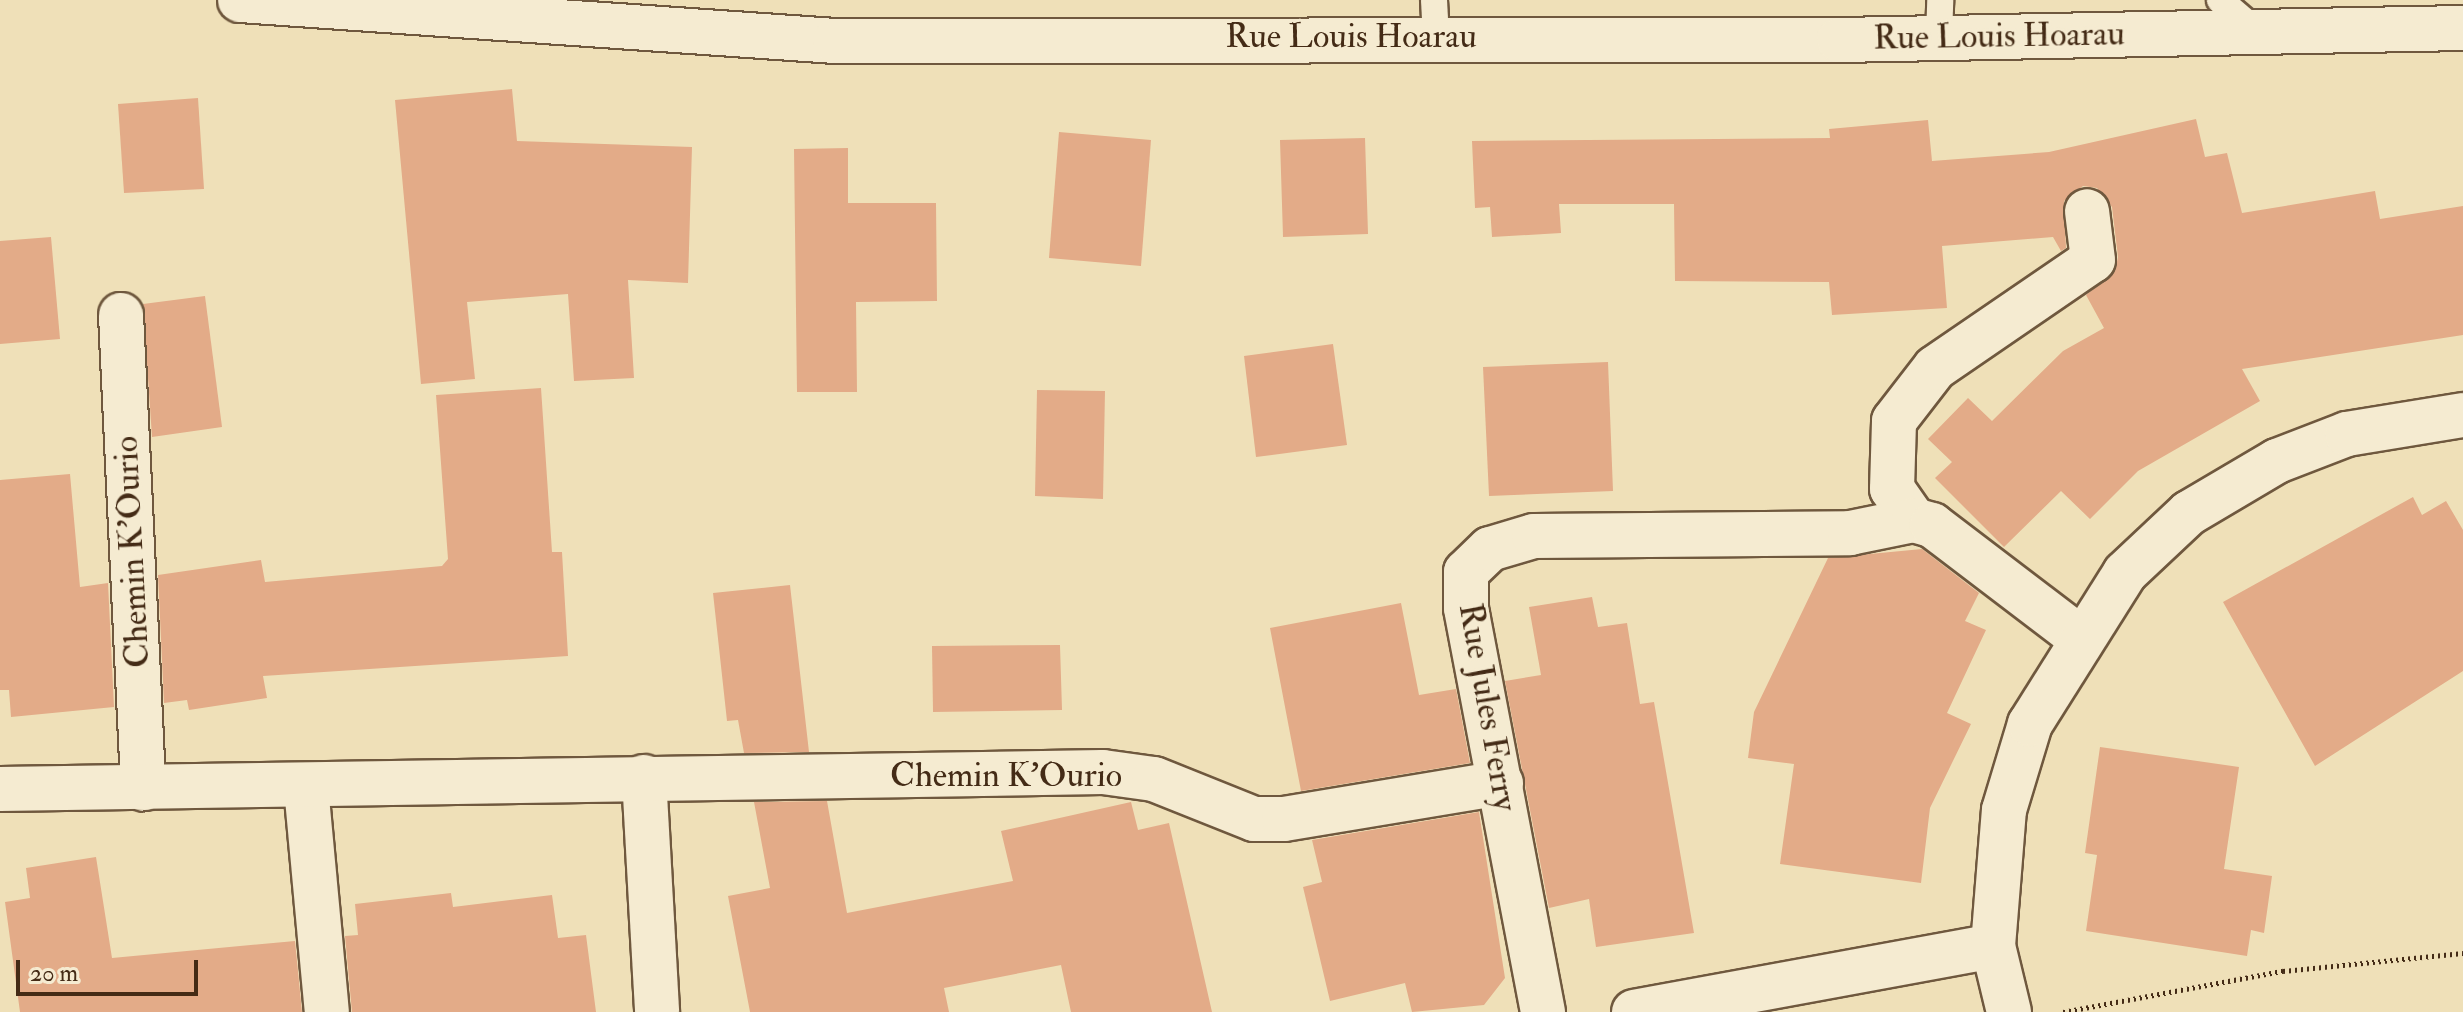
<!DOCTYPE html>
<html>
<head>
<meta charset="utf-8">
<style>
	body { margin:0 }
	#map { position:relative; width:2463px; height:1012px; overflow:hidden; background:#efe0b8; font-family:"IM FELL Double Pica",serif }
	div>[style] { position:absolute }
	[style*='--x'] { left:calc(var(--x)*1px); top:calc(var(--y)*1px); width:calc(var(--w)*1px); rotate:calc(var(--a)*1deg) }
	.building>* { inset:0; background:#e3ab88 }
	.path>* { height:5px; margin-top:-2.5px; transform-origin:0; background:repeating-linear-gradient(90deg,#442b16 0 2px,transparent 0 6px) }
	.roads { filter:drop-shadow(2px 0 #6f583e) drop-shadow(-2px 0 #6f583e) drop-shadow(0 2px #6f583e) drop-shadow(0 -2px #6f583e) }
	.lane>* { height:26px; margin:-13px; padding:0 13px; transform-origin:13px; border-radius:13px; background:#f5ebd1 }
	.street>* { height:44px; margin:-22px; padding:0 22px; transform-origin:22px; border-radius:22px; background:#f5ebd1 }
	.secondary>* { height:44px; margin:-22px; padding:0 22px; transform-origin:22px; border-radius:22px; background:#f5ebd1 }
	span { translate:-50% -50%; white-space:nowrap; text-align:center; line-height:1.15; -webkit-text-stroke:6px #f5ebd1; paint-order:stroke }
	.street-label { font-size:34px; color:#442b16 }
	.scale { position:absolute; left:16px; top:960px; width:182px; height:36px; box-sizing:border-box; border:4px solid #442b16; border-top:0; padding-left:10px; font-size:24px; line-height:28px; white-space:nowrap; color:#442b16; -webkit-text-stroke:6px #f5ebd1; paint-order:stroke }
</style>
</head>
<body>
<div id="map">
	<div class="building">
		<i style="clip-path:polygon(512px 89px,517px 141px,692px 147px,688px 283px,628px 280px,634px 378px,574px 381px,568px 294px,467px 302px,475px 379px,421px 384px,395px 100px)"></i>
		<i style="clip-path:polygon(198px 98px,204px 189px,124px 193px,118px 104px)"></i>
		<i style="clip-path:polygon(2196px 119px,2205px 157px,2227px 153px,2242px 213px,2375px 191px,2380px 219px,2463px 206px,2463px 335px,2242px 369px,2260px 401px,2138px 471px,2090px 519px,2061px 491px,2004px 547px,1935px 478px,1952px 462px,1928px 439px,1968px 398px,1992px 421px,2063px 351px,2104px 328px,2086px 295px,2115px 271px,2118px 257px,2112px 207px,2097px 188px,2083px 186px,2064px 201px,2066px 248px,2061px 251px,2053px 237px,1942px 246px,1947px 308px,1832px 315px,1829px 282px,1675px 281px,1674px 204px,1559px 204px,1561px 233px,1492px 237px,1490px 207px,1475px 208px,1472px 141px,1830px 138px,1829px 129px,1928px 120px,1932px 161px,2049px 152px)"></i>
		<i style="clip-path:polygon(1059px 132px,1151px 140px,1141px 266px,1049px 258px)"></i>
		<i style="clip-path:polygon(1365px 138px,1368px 234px,1283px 237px,1280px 140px)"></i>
		<i style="clip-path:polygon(848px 148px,848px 203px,936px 203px,937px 301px,856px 302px,857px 392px,797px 392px,794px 149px)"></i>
		<i style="clip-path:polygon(51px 237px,60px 339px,0 344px,0 241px)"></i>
		<i style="clip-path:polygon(205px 296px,222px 427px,152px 437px,143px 304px)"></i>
		<i style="clip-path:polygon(1333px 344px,1347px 445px,1256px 457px,1244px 356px)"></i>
		<i style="clip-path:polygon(1608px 362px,1613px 491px,1489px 496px,1483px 367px)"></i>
		<i style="clip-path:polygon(541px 388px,552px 552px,562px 552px,568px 656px,263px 676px,267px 698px,189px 710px,187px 700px,164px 703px,158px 575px,261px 560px,265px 582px,442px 566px,448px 559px,436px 395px)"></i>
		<i style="clip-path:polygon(1037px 390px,1105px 391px,1103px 499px,1035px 496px)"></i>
		<i style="clip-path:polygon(70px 474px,80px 587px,108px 583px,114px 707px,11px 717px,9px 690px,0 690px,0 480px)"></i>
		<i style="clip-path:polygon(2413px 497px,2422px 515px,2446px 501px,2463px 530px,2463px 671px,2315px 766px,2223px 602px)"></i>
		<i style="clip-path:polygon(1922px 549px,1979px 593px,1965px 621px,1986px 630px,1947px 713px,1971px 724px,1930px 808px,1921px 883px,1780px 864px,1794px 764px,1748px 758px,1754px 712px,1828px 558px)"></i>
		<i style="clip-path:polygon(790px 585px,809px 752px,744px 753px,738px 720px,727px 721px,713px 593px)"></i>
		<i style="clip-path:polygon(1592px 597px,1598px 627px,1627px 623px,1640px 704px,1654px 702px,1694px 933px,1596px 947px,1589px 899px,1549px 908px,1505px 681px,1541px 675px,1529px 607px)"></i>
		<i style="clip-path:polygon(1401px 603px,1419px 695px,1456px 689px,1470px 763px,1301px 791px,1270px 628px)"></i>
		<i style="clip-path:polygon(1060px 645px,1062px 710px,933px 712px,932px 646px)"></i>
		<i style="clip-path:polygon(2100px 747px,2239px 767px,2224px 869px,2272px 876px,2264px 933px,2251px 930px,2247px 956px,2086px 931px,2097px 855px,2085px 853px)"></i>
		<i style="clip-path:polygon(827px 801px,847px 913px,1013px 881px,1001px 831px,1131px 802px,1138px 830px,1169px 823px,1212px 1012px,1071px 1012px,1061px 965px,944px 988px,949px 1012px,750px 1012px,728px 896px,770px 888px,754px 802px)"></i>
		<i style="clip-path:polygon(1479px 812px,1505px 978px,1484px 1005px,1412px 1012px,1405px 983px,1330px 1001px,1303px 887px,1322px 882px,1312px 840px)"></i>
		<i style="clip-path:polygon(96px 857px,112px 958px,295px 941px,302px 1012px,20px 1012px,5px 902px,30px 898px,26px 868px)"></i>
		<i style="clip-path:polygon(451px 893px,453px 907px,552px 895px,558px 938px,586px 935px,596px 1012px,352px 1012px,345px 936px,358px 935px,355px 904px)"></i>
	</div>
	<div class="path">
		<i style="--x:2063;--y:1012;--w:224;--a:-10.6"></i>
		<i style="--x:2283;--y:971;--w:181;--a:-5.7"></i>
	</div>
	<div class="roads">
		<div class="lane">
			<i style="--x:1434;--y:0;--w:36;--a:87"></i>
			<i style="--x:2220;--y:0;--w:46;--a:40.6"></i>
			<i style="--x:1939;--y:37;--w:37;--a:-88"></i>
		</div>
		<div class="street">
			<i style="--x:121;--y:315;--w:474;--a:87.3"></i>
			<i style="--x:1914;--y:520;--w:38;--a:-125"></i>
			<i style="--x:1892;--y:489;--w:68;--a:-88.3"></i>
			<i style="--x:1894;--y:421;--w:67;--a:-52.3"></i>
			<i style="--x:1935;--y:368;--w:191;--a:-34.4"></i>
			<i style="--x:2093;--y:260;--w:49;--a:-97"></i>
			<i style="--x:644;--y:777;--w:235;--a:86.8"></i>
			<i style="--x:306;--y:787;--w:226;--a:84.7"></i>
			<i style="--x:0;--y:789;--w:1103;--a:-0.88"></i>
			<i style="--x:1103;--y:772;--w:51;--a:7.8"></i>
			<i style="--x:1154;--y:779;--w:108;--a:21.8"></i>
			<i style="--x:1254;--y:819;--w:30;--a:0"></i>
			<i style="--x:1284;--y:819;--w:220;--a:-9.4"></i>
			<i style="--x:1543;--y:1012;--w:411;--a:-100.8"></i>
			<i style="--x:1466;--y:608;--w:36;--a:-90"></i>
			<i style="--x:1466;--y:572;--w:33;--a:-44"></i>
			<i style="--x:1490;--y:549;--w:46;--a:-16.5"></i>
			<i style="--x:1534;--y:536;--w:316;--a:-0.5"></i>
			<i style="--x:1850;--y:533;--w:65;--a:-11.5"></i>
			<i style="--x:1914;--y:520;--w:19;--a:16"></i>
			<i style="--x:1932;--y:525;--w:185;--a:37.3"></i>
			<i style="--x:1634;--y:1012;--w:365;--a:-10.4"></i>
			<i style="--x:2009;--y:1012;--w:68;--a:-103.6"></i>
			<i style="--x:1993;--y:946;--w:136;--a:-85.4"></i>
			<i style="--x:2004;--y:810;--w:90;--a:-73.2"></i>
			<i style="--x:2030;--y:724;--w:178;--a:-57.8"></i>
			<i style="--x:2125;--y:573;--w:88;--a:-43.2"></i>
			<i style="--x:2189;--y:513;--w:102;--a:-30.6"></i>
			<i style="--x:2277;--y:461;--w:75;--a:-21.1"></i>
			<i style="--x:2347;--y:434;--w:118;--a:-9.3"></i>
		</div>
		<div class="secondary">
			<i style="--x:240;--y:0;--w:596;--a:3.94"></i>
			<i style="--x:835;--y:41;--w:1004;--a:-0.06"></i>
			<i style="--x:1839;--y:40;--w:624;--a:-1.1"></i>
		</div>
	</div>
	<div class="street-label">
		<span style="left:1999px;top:36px;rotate:-1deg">Rue Louis Hoarau</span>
		<span style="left:1351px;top:37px">Rue Louis Hoarau</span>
		<span style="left:132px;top:552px;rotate:-93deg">Chemin K'Ourio</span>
		<span style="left:1488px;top:707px;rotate:80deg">Rue Jules Ferry</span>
		<span style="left:1006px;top:776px">Chemin K'Ourio</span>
	</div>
	<div class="scale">20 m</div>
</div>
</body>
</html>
